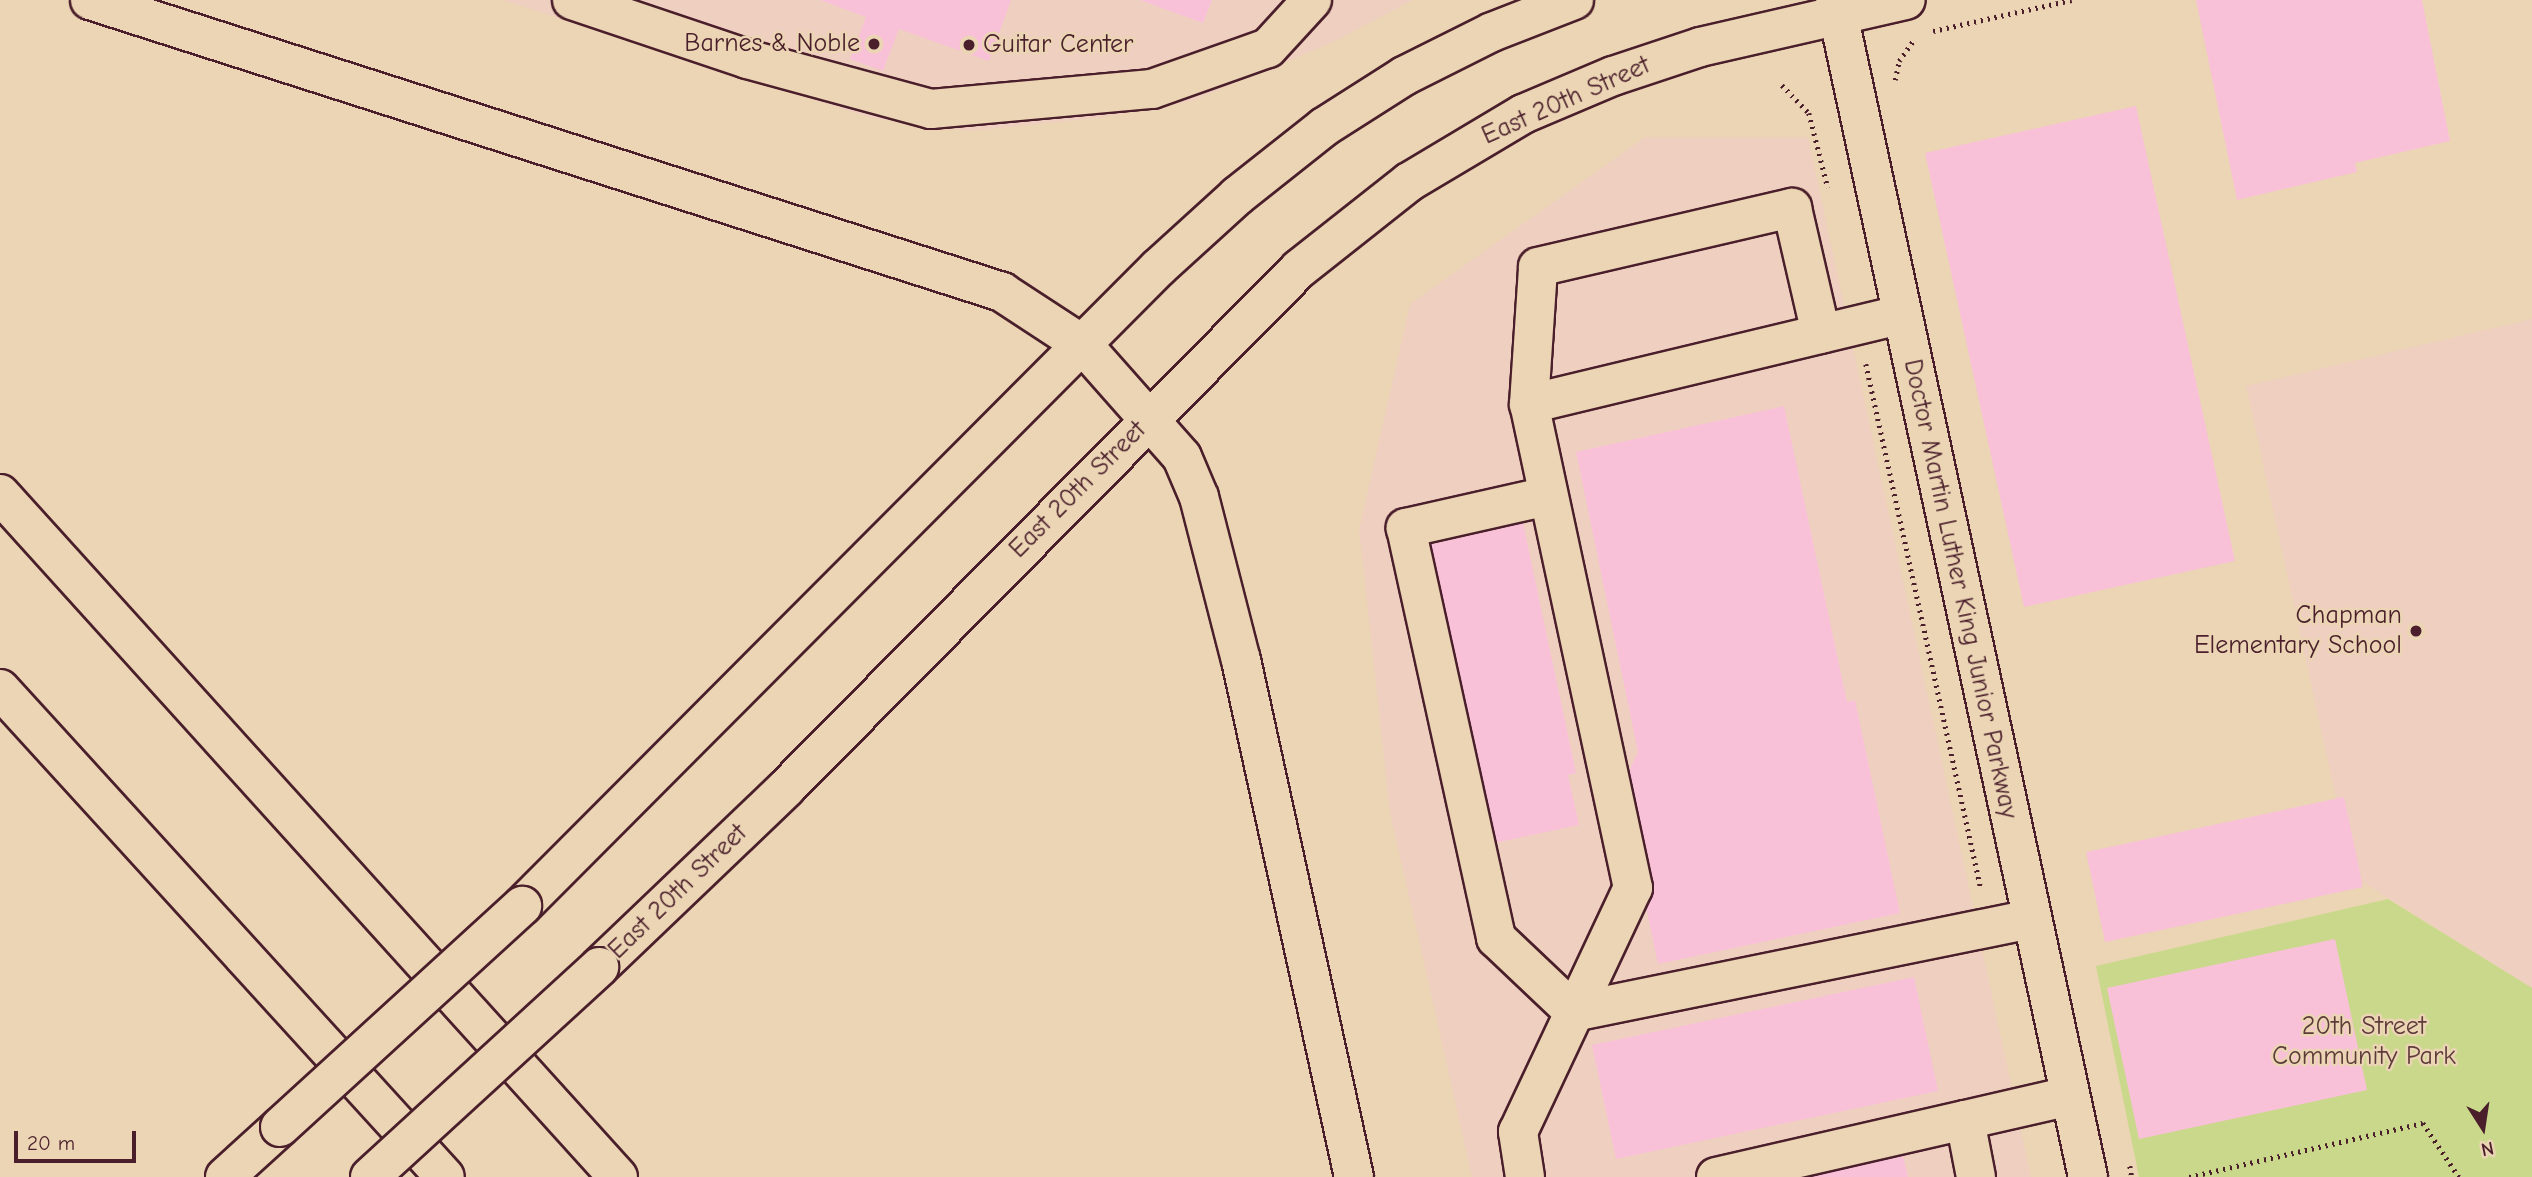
<!DOCTYPE html>
<html>
<head>
<meta charset="utf-8">
<style>
	body { margin:0 }
	#map { position:relative; width:2532px; height:1177px; overflow:hidden; background:#ebd5b4; font-family:"Comic Neue",sans-serif }
	div>[style] { position:absolute }
	[style*='--x'] { left:calc(var(--x)*1px); top:calc(var(--y)*1px); width:calc(var(--w)*1px); rotate:calc(var(--a)*1deg) }
	.built>* { inset:0; background:#efcfbf }
	.green>* { inset:0; background:#cad88b }
	.building>* { inset:0; background:#f9c1d8 }
	.path>* { height:4.5px; margin-top:-2.25px; transform-origin:0; background:repeating-linear-gradient(90deg,#4a1f2b 0 2px,transparent 0 7px) }
	.roads { filter:drop-shadow(2px 0 #4a1f2b) drop-shadow(-2px 0 #4a1f2b) drop-shadow(0 2px #4a1f2b) drop-shadow(0 -2px #4a1f2b) }
	.minor>* { height:38px; margin:-19px; padding:0 19px; transform-origin:19px; border-radius:19px; background:#ebd5b4 }
	.highway>* { height:38px; margin:-19px; padding:0 19px; transform-origin:19px; border-radius:19px; background:#ebd5b4 }
	.bridges { filter:drop-shadow(2px 0 #4a1f2b) drop-shadow(-2px 0 #4a1f2b) drop-shadow(0 2px #4a1f2b) drop-shadow(0 -2px #4a1f2b) }
	.minor-bridge>* { height:38px; margin:-19px; padding:0 19px; transform-origin:19px; border-radius:19px; background:#ebd5b4 }
	.dots>* { width:19px; height:19px; translate:-50% -50%; box-sizing:border-box; border:4px solid #ebd5b4; border-radius:50% }
	span { translate:-50% -50%; white-space:nowrap; text-align:center; line-height:1.15; -webkit-text-stroke:5px #ebd5b4; paint-order:stroke }
	.poi-label { font-size:26px; color:#4a1f2b }
	.right { translate:-100% -50%; text-align:right }
	.left { translate:0 -50%; text-align:left }
	.street-label { font-size:26px; color:#4a1f2b }
	.park-label { font-size:26px; color:#5d3b39 }
	.north { position:absolute; left:2448px; top:1093px; width:70px; height:70px; -webkit-text-stroke:5px #ebd5b4; paint-order:stroke; rotate:168deg; font-size:19px; font-weight:700; line-height:28px; text-align:center; color:#4a1f2b }
	.north::after { content:''; display:block; margin:auto; width:24px; height:32px; background:#4a1f2b; clip-path:polygon(50% 0,100% 100%,50% 72%,0 100%) }
	.scale { position:absolute; left:14px; top:1131px; width:122px; height:32px; box-sizing:border-box; border:4px solid #4a1f2b; border-top:0; padding-left:9px; font-size:21px; line-height:24px; white-space:nowrap; color:#4a1f2b; -webkit-text-stroke:5px #ebd5b4; paint-order:stroke }
</style>
</head>
<body>
<div id="map">
	<div class="built">
		<i style="clip-path:polygon(502px 0,1413px 0,1331px 43px,1192px 101px,1098px 118px,969px 131px,871px 118px)"></i>
		<i style="clip-path:polygon(1645px 137px,1808px 137px,2031px 1177px,1472px 1177px,1390px 812px,1359px 530px,1410px 304px)"></i>
		<i style="clip-path:polygon(2532px 319px,2532px 988px,2353px 876px,2246px 386px)"></i>
	</div>
	<div class="green">
		<i style="clip-path:polygon(2388px 899px,2532px 988px,2532px 1177px,2139px 1177px,2096px 966px)"></i>
	</div>
	<div class="building">
		<i style="clip-path:polygon(820px 0,1011px 0,989px 61px,899px 29px,883px 71px,850px 59px,866px 17px)"></i>
		<i style="clip-path:polygon(1140px 0,1212px 0,1203px 23px)"></i>
		<i style="clip-path:polygon(2196px 0,2422px 0,2450px 141px,2355px 163px,2357px 172px,2237px 200px)"></i>
		<i style="clip-path:polygon(2136px 106px,2235px 561px,2024px 607px,1925px 153px)"></i>
		<i style="clip-path:polygon(1784px 406px,1847px 702px,1855px 700px,1900px 913px,1658px 964px,1621px 789px,1638px 752px,1576px 452px)"></i>
		<i style="clip-path:polygon(1523px 523px,1576px 773px,1568px 775px,1579px 825px,1490px 844px,1425px 546px)"></i>
		<i style="clip-path:polygon(2344px 797px,2363px 887px,2105px 942px,2086px 852px)"></i>
		<i style="clip-path:polygon(2335px 939px,2367px 1090px,2139px 1139px,2107px 988px)"></i>
		<i style="clip-path:polygon(1914px 977px,1938px 1091px,1616px 1159px,1592px 1045px)"></i>
		<i style="clip-path:polygon(1903px 1156px,1908px 1177px,1812px 1177px,1811px 1176px)"></i>
	</div>
	<div class="path">
		<i style="--x:1933;--y:31;--w:142;--a:-12.6"></i>
		<i style="--x:1895;--y:80;--w:19;--a:-78"></i>
		<i style="--x:1899;--y:61;--w:24;--a:-55"></i>
		<i style="--x:1782;--y:85;--w:39;--a:46"></i>
		<i style="--x:1809;--y:113;--w:77;--a:75.8"></i>
		<i style="--x:1866;--y:364;--w:537;--a:77.64"></i>
		<i style="--x:2130;--y:1166;--w:11;--a:80"></i>
		<i style="--x:2189;--y:1177;--w:240;--a:-13"></i>
		<i style="--x:2423;--y:1123;--w:65;--a:56.3"></i>
	</div>
	<div class="roads">
		<div class="minor">
			<i style="--x:572;--y:0;--w:185;--a:18.6"></i>
			<i style="--x:747;--y:59;--w:191;--a:15.2"></i>
			<i style="--x:931;--y:109;--w:222;--a:-5.2"></i>
			<i style="--x:1152;--y:89;--w:123;--a:-19.5"></i>
			<i style="--x:1268;--y:48;--w:65;--a:-47.5"></i>
			<i style="--x:1835;--y:0;--w:1204;--a:77.87"></i>
			<i style="--x:1529;--y:404;--w:382;--a:-13.5"></i>
			<i style="--x:1548;--y:496;--w:146;--a:167.3"></i>
			<i style="--x:1406;--y:528;--w:420;--a:77.6"></i>
			<i style="--x:1496;--y:938;--w:108;--a:43.5"></i>
			<i style="--x:522;--y:906;--w:901;--a:-45.09"></i>
			<i style="--x:1158;--y:268;--w:107;--a:-42.3"></i>
			<i style="--x:1237;--y:196;--w:111;--a:-38.4"></i>
			<i style="--x:1324;--y:127;--w:95;--a:-32.5"></i>
			<i style="--x:1404;--y:76;--w:98;--a:-26.6"></i>
			<i style="--x:1492;--y:32;--w:88;--a:-21.3"></i>
			<i style="--x:599;--y:967;--w:259;--a:-43.7"></i>
			<i style="--x:786;--y:788;--w:730;--a:-45.33"></i>
			<i style="--x:1299;--y:269;--w:140;--a:-38.3"></i>
			<i style="--x:1409;--y:182;--w:133;--a:-30.8"></i>
			<i style="--x:1523;--y:114;--w:98;--a:-22.9"></i>
			<i style="--x:1613;--y:76;--w:92;--a:-18.4"></i>
			<i style="--x:1700;--y:47;--w:211;--a:-12.9"></i>
			<i style="--x:1574;--y:1012;--w:467;--a:-11.5"></i>
			<i style="--x:225;--y:1177;--w:74;--a:-42.3"></i>
			<i style="--x:1525;--y:1177;--w:46;--a:-98.8"></i>
			<i style="--x:1518;--y:1132;--w:270;--a:-64.8"></i>
			<i style="--x:1633;--y:888;--w:495;--a:-102.1"></i>
			<i style="--x:1529;--y:404;--w:137;--a:-86.2"></i>
			<i style="--x:1538;--y:267;--w:261;--a:-13.1"></i>
			<i style="--x:1792;--y:208;--w:129;--a:77"></i>
			<i style="--x:1716;--y:1177;--w:255;--a:-12.9"></i>
			<i style="--x:1976;--y:1177;--w:58;--a:-100.9"></i>
			<i style="--x:1965;--y:1120;--w:108;--a:-12.9"></i>
		</div>
		<div class="highway">
			<i style="--x:90;--y:0;--w:958;--a:17.75"></i>
			<i style="--x:1002;--y:292;--w:97;--a:33.2"></i>
			<i style="--x:1083;--y:345;--w:149;--a:48.5"></i>
			<i style="--x:1182;--y:457;--w:43;--a:67"></i>
			<i style="--x:1199;--y:497;--w:168;--a:75.6"></i>
			<i style="--x:1241;--y:660;--w:529;--a:77.67"></i>
			<i style="--x:0;--y:494;--w:921;--a:47.86"></i>
			<i style="--x:0;--y:689;--w:660;--a:47.64"></i>
		</div>
	</div>
	<div class="bridges">
		<div class="minor-bridge">
			<i style="--x:280;--y:1127;--w:328;--a:-42.4"></i>
			<i style="--x:370;--y:1177;--w:311;--a:-42.5"></i>
		</div>
	</div>
	<div class="dots">
		<i style="left:874px;top:44px;background:#4a1f2b"></i>
		<i style="left:969px;top:45px;background:#4a1f2b"></i>
		<i style="left:2416px;top:631px;background:#4a1f2b"></i>
	</div>
	<div class="poi-label">
		<span class="right" style="left:860px;top:44px">Barnes &amp; Noble</span>
		<span class="left" style="left:983px;top:45px">Guitar Center</span>
		<span class="right" style="left:2402px;top:631px">Chapman<br>Elementary School</span>
	</div>
	<div class="street-label">
		<span style="left:1566px;top:101px;rotate:-24deg">East 20th Street</span>
		<span style="left:1078px;top:490px;rotate:-45deg">East 20th Street</span>
		<span style="left:1960px;top:589px;rotate:78deg">Doctor Martin Luther King Junior Parkway</span>
		<span style="left:678px;top:892px;rotate:-44deg">East 20th Street</span>
	</div>
	<div class="park-label">
		<span style="left:2364px;top:1042px">20th Street<br>Community Park</span>
	</div>
	<div class="north">N</div>
	<div class="scale">20 m</div>
</div>
</body>
</html>
